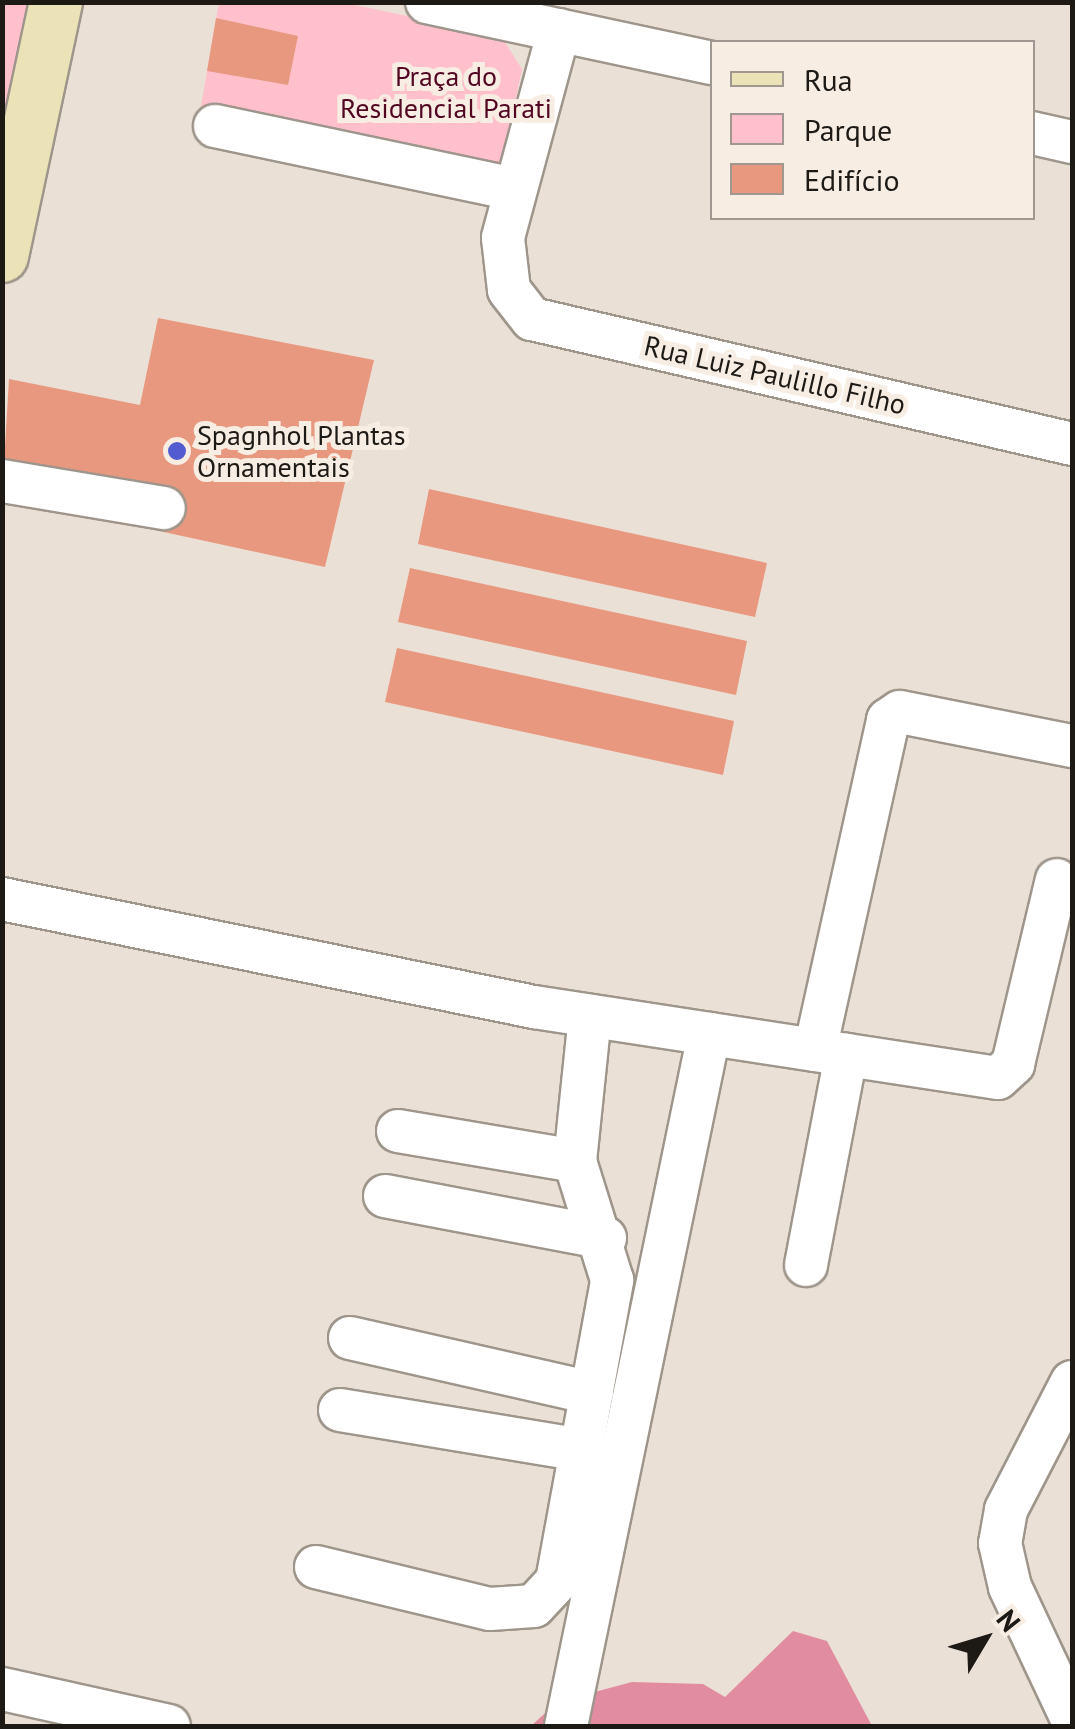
<!DOCTYPE html>
<html>
<head>
<meta charset="utf-8">
<style>
	body { margin:0 }
	#map { position:relative; width:1075px; height:1729px; overflow:hidden; background:#eae0d5; font-family:"PT Sans",sans-serif }
	div>[style] { position:absolute }
	[style*='--x'] { left:calc(var(--x)*1px); top:calc(var(--y)*1px); width:calc(var(--w)*1px); rotate:calc(var(--a)*1deg) }
	.green>* { inset:0; background:#ffc0cb }
	.forest>* { inset:0; background:#e28d9f }
	.building>* { inset:0; background:#e99880 }
	.roads { filter:drop-shadow(2px 0 #9e958b) drop-shadow(-2px 0 #9e958b) drop-shadow(0 2px #9e958b) drop-shadow(0 -2px #9e958b) }
	.minor>* { height:42px; margin:-21px; padding:0 21px; transform-origin:21px; border-radius:21px; background:#fff }
	.major>* { height:52px; margin:-26px; padding:0 26px; transform-origin:26px; border-radius:26px; background:#ebe2b7 }
	.dots>* { width:28px; height:28px; translate:-50% -50%; box-sizing:border-box; border:5px solid #f7ede2; border-radius:50% }
	span { translate:-50% -50%; white-space:nowrap; text-align:center; line-height:1.15; -webkit-text-stroke:10px #f7ede2; paint-order:stroke }
	.park-label { font-size:28px; color:#530622 }
	.street-label { font-size:28px; color:#1d1915 }
	.poi-label { font-size:28px; color:#1d1915 }
	.left { translate:0 -50%; text-align:left }
	.frame { position:absolute; inset:0; border:5px solid #1d1915; pointer-events:none }
	.legend { position:absolute; left:710px; top:40px; width:325px; height:180px; box-sizing:border-box; background:#f7ede2; border:2px solid #a09890; margin:0; padding:12px 18px; list-style:none; font-size:30px; color:#1d1915 }
	.legend li { display:flex; align-items:center; gap:20px; height:50px }
	.legend b { width:50px; border:2px solid #a09890 }
	.north { position:absolute; left:935px; top:1589px; width:100px; height:100px; -webkit-text-stroke:8px #f7ede2; paint-order:stroke; rotate:52deg; font-size:28px; font-weight:700; line-height:40px; text-align:center; color:#1d1915 }
	.north::after { content:''; display:block; margin:auto; width:35px; height:45px; background:#1d1915; clip-path:polygon(50% 0,100% 100%,50% 72%,0 100%) }
</style>
</head>
<body>
<div id="map">
	<div class="green">
		<i style="clip-path:polygon(3px 3px,40px 3px,3px 182px)"></i>
		<i style="clip-path:polygon(219px 3px,346px 3px,501px 36px,522px 69px,500px 174px,201px 106px)"></i>
	</div>
	<div class="forest">
		<i style="clip-path:polygon(793px 1631px,827px 1641px,872px 1726px,531px 1726px,557px 1702px,632px 1682px,703px 1684px,725px 1697px)"></i>
	</div>
	<div class="building">
		<i style="clip-path:polygon(216px 18px,298px 36px,288px 85px,207px 71px)"></i>
		<i style="clip-path:polygon(158px 318px,374px 360px,325px 567px,2px 497px,9px 379px,140px 405px)"></i>
		<i style="clip-path:polygon(429px 489px,767px 563px,755px 617px,418px 544px)"></i>
		<i style="clip-path:polygon(410px 568px,747px 641px,736px 695px,398px 622px)"></i>
		<i style="clip-path:polygon(397px 648px,734px 721px,723px 775px,385px 702px)"></i>
	</div>
	<div class="roads">
		<div class="minor">
			<i style="--x:427;--y:2;--w:291;--a:12.1"></i>
			<i style="--x:559;--y:30;--w:215;--a:105.1"></i>
			<i style="--x:503;--y:238;--w:52;--a:83.4"></i>
			<i style="--x:509;--y:290;--w:37;--a:52"></i>
			<i style="--x:532;--y:319;--w:554;--a:13.03"></i>
			<i style="--x:215;--y:126;--w:301;--a:11.9"></i>
			<i style="--x:1032;--y:133;--w:41;--a:12.7"></i>
			<i style="--x:2;--y:481;--w:164;--a:9.5"></i>
			<i style="--x:2;--y:899;--w:543;--a:11.48"></i>
			<i style="--x:534;--y:1007;--w:469;--a:8.7"></i>
			<i style="--x:998;--y:1078;--w:21;--a:-43"></i>
			<i style="--x:1013;--y:1064;--w:189;--a:-76.6"></i>
			<i style="--x:815;--y:1050;--w:338;--a:-77.5"></i>
			<i style="--x:888;--y:720;--w:14;--a:-34"></i>
			<i style="--x:900;--y:712;--w:175;--a:11.2"></i>
			<i style="--x:398;--y:1131;--w:180;--a:9.6"></i>
			<i style="--x:385;--y:1196;--w:224;--a:10.8"></i>
			<i style="--x:806;--y:1265;--w:214;--a:-79.2"></i>
			<i style="--x:350;--y:1338;--w:248;--a:12.8"></i>
			<i style="--x:1072;--y:1382;--w:144;--a:117.3"></i>
			<i style="--x:1006;--y:1510;--w:34;--a:100"></i>
			<i style="--x:1000;--y:1543;--w:45;--a:77.2"></i>
			<i style="--x:1010;--y:1587;--w:146;--a:64.8"></i>
			<i style="--x:340;--y:1410;--w:245;--a:9.4"></i>
			<i style="--x:316;--y:1567;--w:179;--a:13.6"></i>
			<i style="--x:490;--y:1609;--w:44;--a:-3.9"></i>
			<i style="--x:534;--y:1606;--w:34;--a:-47"></i>
			<i style="--x:557;--y:1581;--w:306;--a:-79.6"></i>
			<i style="--x:612;--y:1280;--w:125;--a:-107.3"></i>
			<i style="--x:575;--y:1161;--w:146;--a:-84.1"></i>
			<i style="--x:2;--y:1689;--w:171;--a:12.5"></i>
			<i style="--x:566;--y:1726;--w:707;--a:-78.32"></i>
		</div>
		<div class="major">
			<i style="--x:2;--y:256;--w:260;--a:-78"></i>
		</div>
	</div>
	<div class="dots">
		<i style="left:177px;top:451px;background:#535bd1"></i>
	</div>
	<div class="park-label">
		<span style="left:446px;top:92px">Praça do<br>Residencial Parati</span>
	</div>
	<div class="street-label">
		<span style="left:775px;top:375px;rotate:13deg">Rua Luiz Paulillo Filho</span>
	</div>
	<div class="poi-label">
		<span class="left" style="left:197px;top:451px">Spagnhol Plantas<br>Ornamentais</span>
	</div>
	<div class="frame"></div>
	<ul class="legend">
	<li><b style="height:12px;background:#ebe2b7"></b>Rua</li>
	<li><b style="height:28px;background:#ffc0cb"></b>Parque</li>
	<li><b style="height:28px;background:#e99880"></b>Edifício</li>
	</ul>
	<div class="north">N</div>
</div>
</body>
</html>
